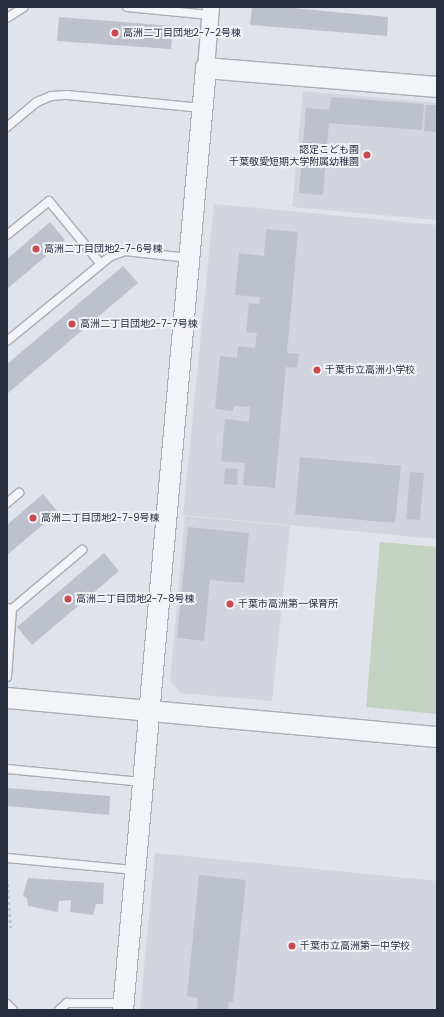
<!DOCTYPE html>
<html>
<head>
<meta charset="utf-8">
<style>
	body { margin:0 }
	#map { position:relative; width:444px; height:1017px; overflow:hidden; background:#e0e3e9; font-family:Poppins,"Noto Sans JP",sans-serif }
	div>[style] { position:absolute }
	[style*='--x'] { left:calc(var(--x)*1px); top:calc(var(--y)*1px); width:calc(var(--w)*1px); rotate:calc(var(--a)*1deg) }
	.built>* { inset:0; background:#d2d5de }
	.green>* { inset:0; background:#c4d2c1 }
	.building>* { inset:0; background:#bdc1cb }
	.path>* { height:2.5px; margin-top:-1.25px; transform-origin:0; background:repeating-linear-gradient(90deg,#bec1c7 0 3px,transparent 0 6px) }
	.roads { filter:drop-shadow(1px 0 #a9adb6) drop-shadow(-1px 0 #a9adb6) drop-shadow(0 1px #a9adb6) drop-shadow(0 -1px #a9adb6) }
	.service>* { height:8px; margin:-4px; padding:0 4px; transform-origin:4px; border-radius:4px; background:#f3f4f7 }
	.minor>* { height:16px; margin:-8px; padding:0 8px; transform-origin:8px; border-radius:8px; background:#f3f4f7 }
	.tertiary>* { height:20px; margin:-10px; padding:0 10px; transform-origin:10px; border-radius:10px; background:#f3f4f7 }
	.dots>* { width:11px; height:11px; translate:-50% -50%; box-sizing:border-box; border:2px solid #f0f2f6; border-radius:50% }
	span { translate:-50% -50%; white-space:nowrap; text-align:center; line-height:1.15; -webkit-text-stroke:4px #f0f2f6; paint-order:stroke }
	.poi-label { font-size:10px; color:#292f40 }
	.left { translate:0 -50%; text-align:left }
	.right { translate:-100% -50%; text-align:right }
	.frame { position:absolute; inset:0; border:8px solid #292f40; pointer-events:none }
</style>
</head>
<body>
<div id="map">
	<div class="built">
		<i style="clip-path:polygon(303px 91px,437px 103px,437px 220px,292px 207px)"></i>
		<i style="clip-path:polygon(214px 204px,437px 225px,437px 539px,183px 515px)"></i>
		<i style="clip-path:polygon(185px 516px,290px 526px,272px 701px,180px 693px,170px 681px)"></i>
		<i style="clip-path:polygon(155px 853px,437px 881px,437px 1010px,140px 1010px)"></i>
	</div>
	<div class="green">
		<i style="clip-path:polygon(380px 542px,437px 547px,437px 714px,366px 707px)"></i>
	</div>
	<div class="building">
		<i style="clip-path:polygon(252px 7px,282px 7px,388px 17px,387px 36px,250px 25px)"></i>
		<i style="clip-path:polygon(59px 17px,173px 26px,171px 49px,57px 41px)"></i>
		<i style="clip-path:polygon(331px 97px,424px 104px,422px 130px,329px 123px,323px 195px,299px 193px,306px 108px,329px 110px)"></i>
		<i style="clip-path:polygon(426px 105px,437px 105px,437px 132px,424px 131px)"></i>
		<i style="clip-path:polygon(50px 222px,65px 240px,7px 289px,7px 259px)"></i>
		<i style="clip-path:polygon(266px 229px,298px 232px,287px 353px,299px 354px,297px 368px,286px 367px,275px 488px,243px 485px,245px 463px,221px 461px,225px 419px,249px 422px,250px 407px,234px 406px,233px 411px,215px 409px,220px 356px,237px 358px,238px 346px,255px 348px,257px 333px,246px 332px,249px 303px,259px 304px,260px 297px,235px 295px,236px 286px,239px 253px,264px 256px)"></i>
		<i style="clip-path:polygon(123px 266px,138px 283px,7px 394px,7px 364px)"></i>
		<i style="clip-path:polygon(300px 457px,401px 466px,395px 523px,295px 514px)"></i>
		<i style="clip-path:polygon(225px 468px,238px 469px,237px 485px,224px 484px)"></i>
		<i style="clip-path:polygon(410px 472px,424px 473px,420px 520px,406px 519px)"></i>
		<i style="clip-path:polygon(43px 494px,58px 512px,7px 555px,7px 525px)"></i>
		<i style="clip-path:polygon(188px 527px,249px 533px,244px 583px,210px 580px,204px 641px,177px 638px)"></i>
		<i style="clip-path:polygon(104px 553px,119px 571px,32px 645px,17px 627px)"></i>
		<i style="clip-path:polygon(7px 788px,110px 796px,109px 815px,7px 806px)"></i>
		<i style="clip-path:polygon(199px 875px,246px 880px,233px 1002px,229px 1002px,228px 1010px,197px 1010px,198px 998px,187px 996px)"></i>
		<i style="clip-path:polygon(28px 878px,104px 883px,103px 904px,96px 904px,93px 915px,70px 912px,71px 900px,59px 901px,58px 912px,28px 906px,27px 899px,23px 895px)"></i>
	</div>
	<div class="path">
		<i style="--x:7;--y:878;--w:50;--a:85.4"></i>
	</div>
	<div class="roads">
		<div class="service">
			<i style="--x:127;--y:7;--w:83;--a:5.5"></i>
			<i style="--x:7;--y:18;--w:20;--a:-33"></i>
			<i style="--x:7;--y:127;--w:39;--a:-40"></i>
			<i style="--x:37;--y:102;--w:15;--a:-23"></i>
			<i style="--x:51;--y:96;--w:16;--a:-4"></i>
			<i style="--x:67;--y:95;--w:136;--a:5.5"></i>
			<i style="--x:7;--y:235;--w:54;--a:-39"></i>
			<i style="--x:49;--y:201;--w:80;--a:50.6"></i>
			<i style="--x:7;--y:341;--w:134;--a:-39.3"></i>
			<i style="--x:111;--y:256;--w:15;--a:-20"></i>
			<i style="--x:125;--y:251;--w:64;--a:6.2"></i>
			<i style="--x:7;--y:503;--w:16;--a:-40"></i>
			<i style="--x:7;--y:608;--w:5;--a:11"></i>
			<i style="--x:12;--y:609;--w:92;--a:-40.1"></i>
			<i style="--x:7;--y:677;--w:68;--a:-85.8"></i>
			<i style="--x:7;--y:769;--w:137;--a:5.5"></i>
			<i style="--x:7;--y:858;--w:129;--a:5.4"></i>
			<i style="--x:7;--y:1004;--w:8;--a:45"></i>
			<i style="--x:59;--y:1010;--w:11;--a:-41"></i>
			<i style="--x:67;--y:1003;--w:56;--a:0"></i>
		</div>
		<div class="minor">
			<i style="--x:206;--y:68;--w:61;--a:-85.3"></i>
		</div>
		<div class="tertiary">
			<i style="--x:7;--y:698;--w:432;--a:5.2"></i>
			<i style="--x:123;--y:1010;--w:946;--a:-84.96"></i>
			<i style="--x:206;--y:68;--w:232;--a:4.7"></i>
		</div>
	</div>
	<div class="dots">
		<i style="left:115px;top:33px;background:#cb484f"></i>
		<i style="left:367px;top:155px;background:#cb484f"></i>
		<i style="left:36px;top:249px;background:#cb484f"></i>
		<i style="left:72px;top:324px;background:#cb484f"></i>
		<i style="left:317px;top:370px;background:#cb484f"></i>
		<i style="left:33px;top:518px;background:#cb484f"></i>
		<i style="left:68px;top:599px;background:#cb484f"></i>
		<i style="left:230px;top:604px;background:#cb484f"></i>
		<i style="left:292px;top:946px;background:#cb484f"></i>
	</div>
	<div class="poi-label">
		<span class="left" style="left:123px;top:33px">高洲二丁目団地2-7-2号棟</span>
		<span class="right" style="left:359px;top:155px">認定こども園<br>千葉敬愛短期大学附属幼稚園</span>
		<span class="left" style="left:44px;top:249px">高洲二丁目団地2-7-6号棟</span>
		<span class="left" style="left:80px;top:324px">高洲二丁目団地2-7-7号棟</span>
		<span class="left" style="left:325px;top:370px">千葉市立高洲小学校</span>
		<span class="left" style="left:41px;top:518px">高洲二丁目団地2-7-9号棟</span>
		<span class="left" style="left:76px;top:599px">高洲二丁目団地2-7-8号棟</span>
		<span class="left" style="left:238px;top:604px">千葉市高洲第一保育所</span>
		<span class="left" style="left:300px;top:946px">千葉市立高洲第一中学校</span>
	</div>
	<div class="frame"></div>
</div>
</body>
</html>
